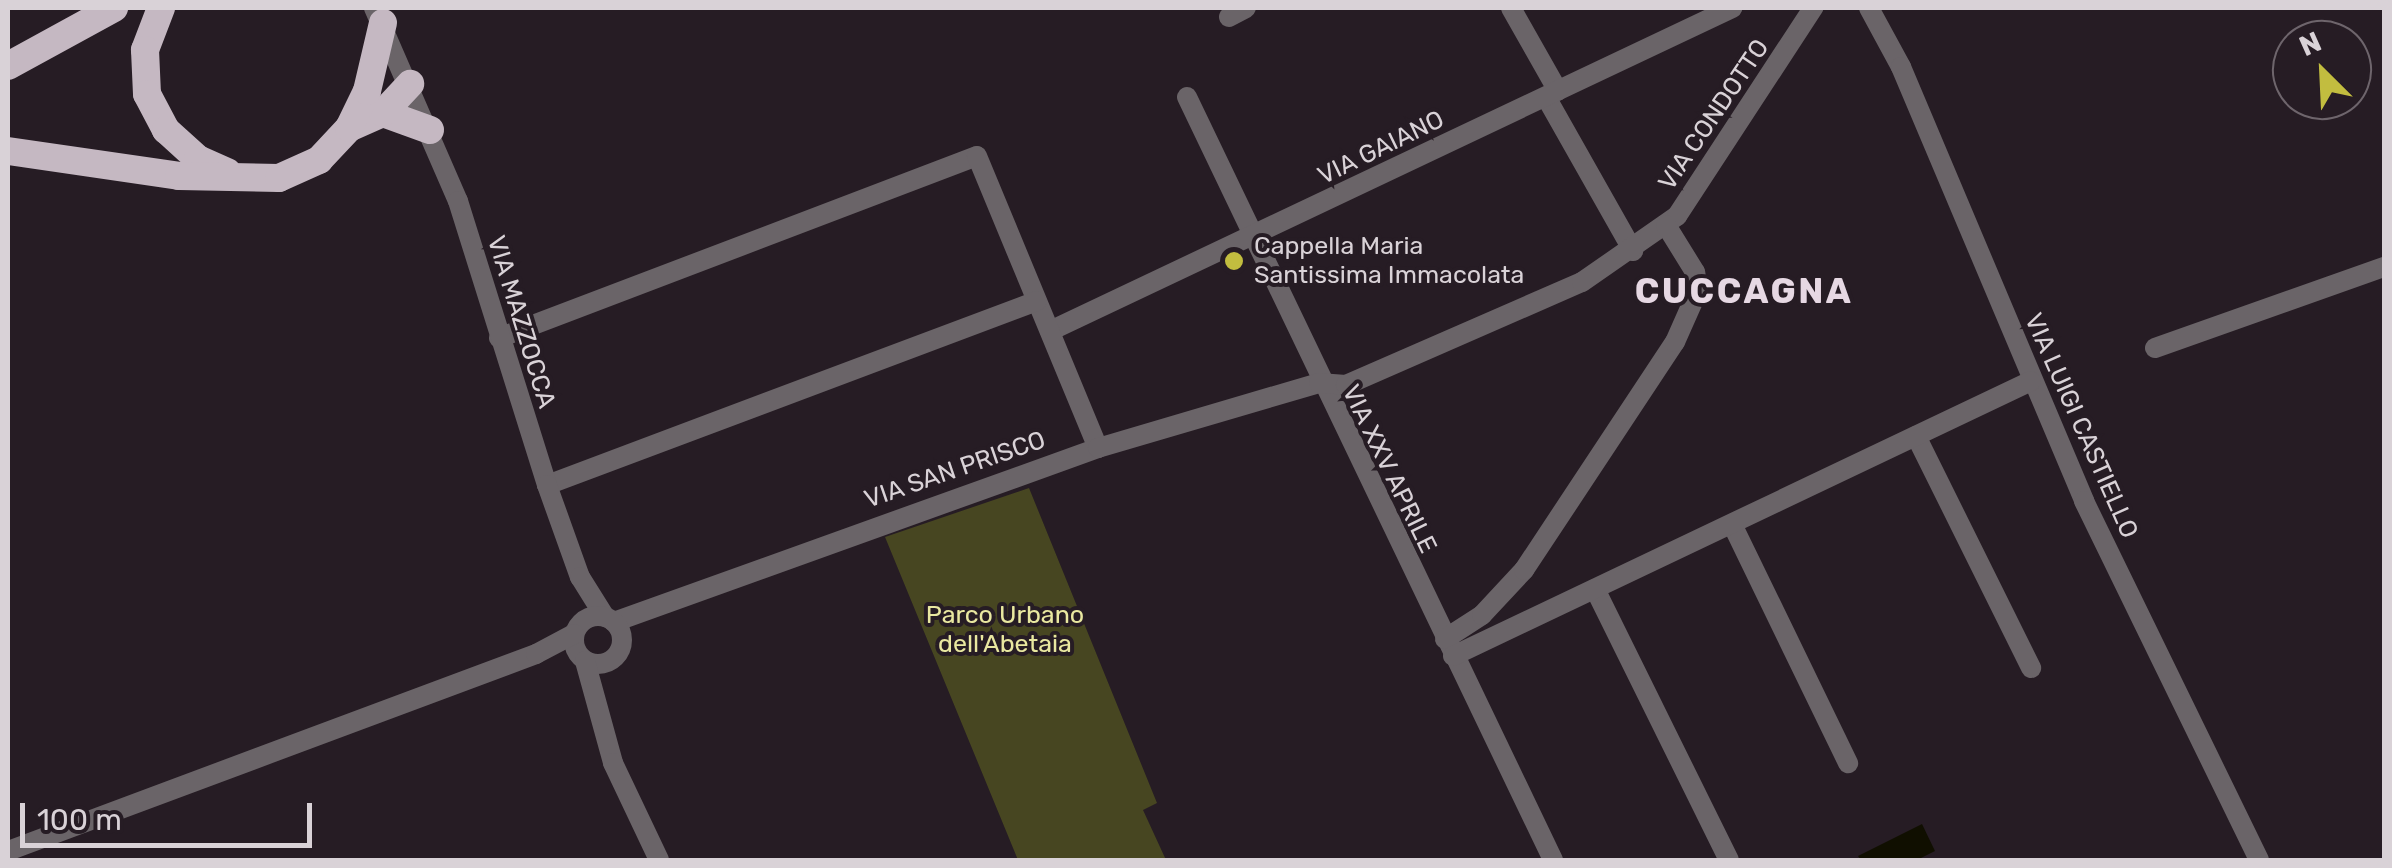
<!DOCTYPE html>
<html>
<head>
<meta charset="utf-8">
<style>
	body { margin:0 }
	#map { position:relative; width:2392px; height:868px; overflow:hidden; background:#261c24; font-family:Rubik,sans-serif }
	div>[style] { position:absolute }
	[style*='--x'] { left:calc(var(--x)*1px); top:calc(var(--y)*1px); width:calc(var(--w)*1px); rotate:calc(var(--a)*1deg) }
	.green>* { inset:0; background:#474621 }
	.water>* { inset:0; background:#100f00 }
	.minor>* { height:20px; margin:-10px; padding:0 10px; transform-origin:10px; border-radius:10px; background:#6a6468 }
	.tertiary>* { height:20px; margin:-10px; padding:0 10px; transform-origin:10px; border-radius:10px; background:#6a6468 }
	.tertiary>.ring { margin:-10px; padding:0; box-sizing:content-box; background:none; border:20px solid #6a6468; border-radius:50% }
	.trunk>* { height:28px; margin:-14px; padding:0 14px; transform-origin:14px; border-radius:14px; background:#c5b8c2 }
	.dots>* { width:28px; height:28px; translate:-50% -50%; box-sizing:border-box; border:5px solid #261c24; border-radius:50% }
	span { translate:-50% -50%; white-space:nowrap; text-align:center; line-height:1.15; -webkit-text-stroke:8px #261c24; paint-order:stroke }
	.street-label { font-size:25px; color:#d9d2d7 }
	.poi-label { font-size:25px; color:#d9d2d7 }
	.left { translate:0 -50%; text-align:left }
	.park-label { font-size:25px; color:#e9e8a0 }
	.district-label { font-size:35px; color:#e6d8e3; font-weight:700; letter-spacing:2.5px }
	.frame { position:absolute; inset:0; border:10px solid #d9d2d7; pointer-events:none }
	.north { position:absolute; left:2272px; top:20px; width:100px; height:100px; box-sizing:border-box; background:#261c24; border:2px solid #6e656c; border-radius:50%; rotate:336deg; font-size:28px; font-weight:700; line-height:40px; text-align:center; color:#d9d2d7 }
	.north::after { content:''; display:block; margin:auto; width:35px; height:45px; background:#c2bd3f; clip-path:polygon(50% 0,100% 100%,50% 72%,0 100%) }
	.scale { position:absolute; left:20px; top:803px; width:292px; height:45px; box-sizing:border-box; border:5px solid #d9d2d7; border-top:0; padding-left:12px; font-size:30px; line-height:35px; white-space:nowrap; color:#d9d2d7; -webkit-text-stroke:8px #261c24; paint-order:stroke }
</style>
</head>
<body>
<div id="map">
	<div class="green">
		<i style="clip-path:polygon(1029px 488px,1157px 803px,1143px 810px,1166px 860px,1018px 860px,885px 537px)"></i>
	</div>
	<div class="water">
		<i style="clip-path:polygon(1922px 824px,1935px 851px,1917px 860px,1861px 860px,1858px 856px)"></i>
	</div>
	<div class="minor">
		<i style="--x:1511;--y:8;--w:95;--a:60.5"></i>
		<i style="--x:1869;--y:8;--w:67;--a:61.5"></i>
		<i style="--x:1901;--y:67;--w:471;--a:67.1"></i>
		<i style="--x:2084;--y:501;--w:399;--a:64"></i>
		<i style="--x:1229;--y:17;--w:19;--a:-28"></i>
		<i style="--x:1187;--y:97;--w:846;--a:64.37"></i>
		<i style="--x:1546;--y:97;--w:177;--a:60.5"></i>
		<i style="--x:1050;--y:331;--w:755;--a:-25.34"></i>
		<i style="--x:499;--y:338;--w:511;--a:-20.84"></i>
		<i style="--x:977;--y:156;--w:316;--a:67.5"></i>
		<i style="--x:2155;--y:348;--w:243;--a:-19.5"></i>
		<i style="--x:1916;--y:436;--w:259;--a:63.6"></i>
		<i style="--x:547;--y:485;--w:523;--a:-20.58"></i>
		<i style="--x:1732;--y:524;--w:266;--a:64.1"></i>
		<i style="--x:1595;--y:589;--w:302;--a:63.7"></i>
		<i style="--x:614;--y:622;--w:514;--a:-19.77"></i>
		<i style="--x:1098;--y:448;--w:230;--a:-16.4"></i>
		<i style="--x:1319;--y:383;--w:27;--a:4"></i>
		<i style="--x:1346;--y:385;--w:257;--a:-23.6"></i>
		<i style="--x:1582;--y:282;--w:116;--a:-34.8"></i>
		<i style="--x:1677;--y:216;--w:249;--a:-56.8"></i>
		<i style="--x:1445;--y:639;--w:44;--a:-33"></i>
		<i style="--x:1482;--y:615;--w:62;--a:-47"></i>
		<i style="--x:1524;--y:570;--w:273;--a:-56.5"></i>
		<i style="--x:1675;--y:342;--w:57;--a:-66.1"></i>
		<i style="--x:1698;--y:290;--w:18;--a:-99"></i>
		<i style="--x:1695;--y:272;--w:55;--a:-121.7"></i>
		<i style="--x:1453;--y:656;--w:640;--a:-25.44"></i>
	</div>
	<div class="tertiary">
		<i style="--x:374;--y:8;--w:210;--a:66.5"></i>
		<i style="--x:458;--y:201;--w:298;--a:72.6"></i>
		<i style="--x:547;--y:485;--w:98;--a:70.3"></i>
		<i style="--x:580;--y:577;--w:47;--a:58"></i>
		<i class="ring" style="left:574px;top:616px;width:28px;height:28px"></i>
		<i style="--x:585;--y:661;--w:106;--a:74.6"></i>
		<i style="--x:613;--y:763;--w:107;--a:64.6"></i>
		<i style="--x:8;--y:851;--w:564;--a:-20.46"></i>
		<i style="--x:536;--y:654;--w:43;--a:-27.8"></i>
	</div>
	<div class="trunk">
		<i style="--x:161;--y:8;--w:45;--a:110.9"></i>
		<i style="--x:145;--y:50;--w:44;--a:87.4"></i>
		<i style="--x:147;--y:94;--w:41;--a:62.2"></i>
		<i style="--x:166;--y:130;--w:43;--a:42.2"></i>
		<i style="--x:198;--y:159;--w:32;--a:24"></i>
		<i style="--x:8;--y:66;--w:121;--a:-28.7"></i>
		<i style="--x:383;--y:113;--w:50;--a:19.9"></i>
		<i style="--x:349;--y:128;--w:37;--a:-24"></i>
		<i style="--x:383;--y:113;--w:40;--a:-47"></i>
		<i style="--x:8;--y:151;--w:173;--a:8.3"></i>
		<i style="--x:179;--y:176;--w:100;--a:1.1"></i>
		<i style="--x:279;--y:178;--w:44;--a:-24.2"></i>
		<i style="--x:319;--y:160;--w:44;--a:-46.8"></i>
		<i style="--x:349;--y:128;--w:41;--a:-64.1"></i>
		<i style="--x:367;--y:91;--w:70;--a:-76.8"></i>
	</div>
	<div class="dots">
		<i style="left:1234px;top:261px;background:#c2bd3f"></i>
	</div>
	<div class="street-label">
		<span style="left:1714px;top:115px;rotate:-56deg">VIA CONDOTTO</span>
		<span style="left:1381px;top:148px;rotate:-26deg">VIA GAIANO</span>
		<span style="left:521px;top:322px;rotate:73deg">VIA MAZZOCCA</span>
		<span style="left:2081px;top:426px;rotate:66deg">VIA LUIGI CASTIELLO</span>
		<span style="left:1389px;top:469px;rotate:64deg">VIA XXV APRILE</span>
		<span style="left:955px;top:470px;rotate:-19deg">VIA SAN PRISCO</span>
	</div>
	<div class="poi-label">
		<span class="left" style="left:1254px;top:261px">Cappella Maria<br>Santissima Immacolata</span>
	</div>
	<div class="park-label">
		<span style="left:1005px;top:630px">Parco Urbano<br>dell'Abetaia</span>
	</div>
	<div class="district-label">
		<span style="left:1744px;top:291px">CUCCAGNA</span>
	</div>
	<div class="frame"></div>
	<div class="north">N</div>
	<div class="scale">100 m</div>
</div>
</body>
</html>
